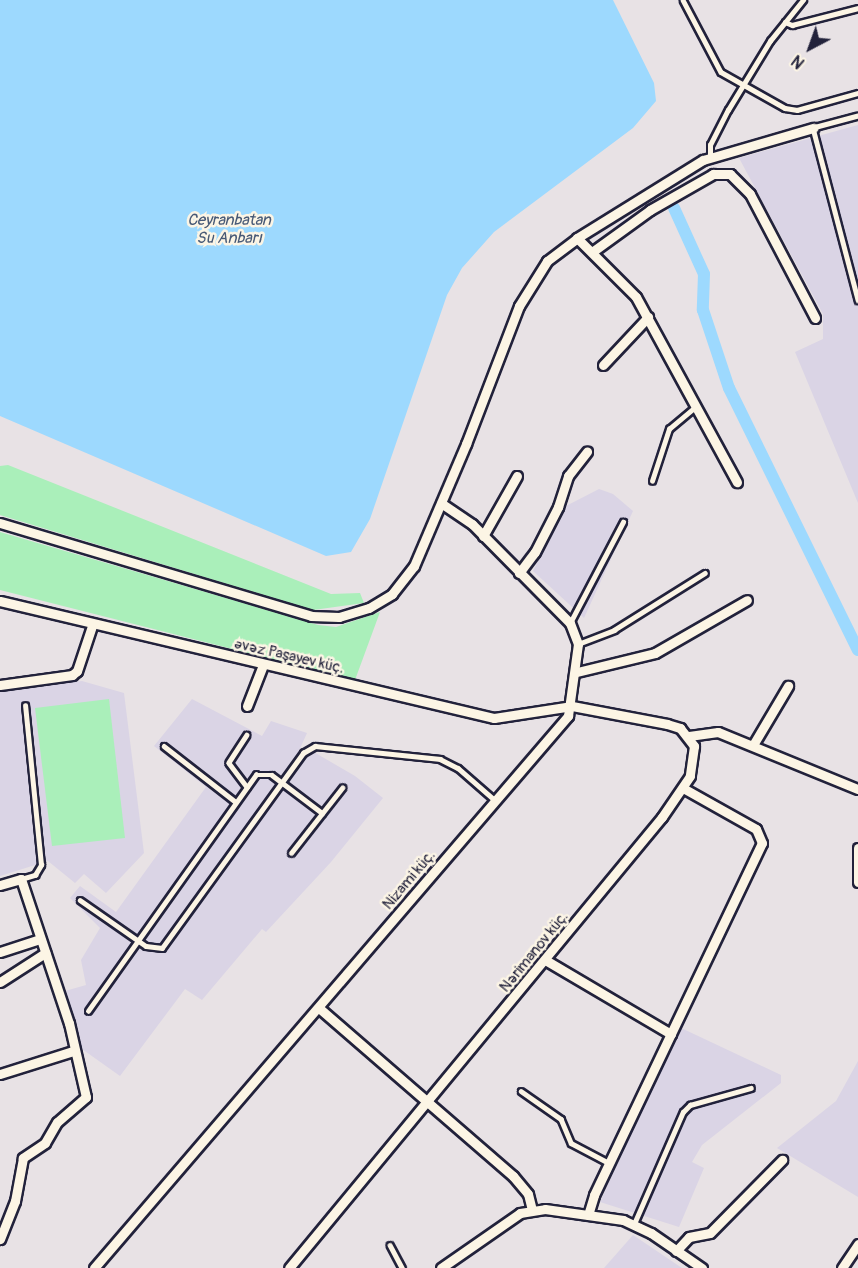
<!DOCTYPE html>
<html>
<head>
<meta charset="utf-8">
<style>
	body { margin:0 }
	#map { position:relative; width:858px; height:1268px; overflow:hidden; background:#e8e2e5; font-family:Pangolin,sans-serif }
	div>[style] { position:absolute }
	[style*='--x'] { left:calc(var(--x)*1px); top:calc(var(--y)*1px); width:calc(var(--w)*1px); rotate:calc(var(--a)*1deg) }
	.built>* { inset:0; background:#dad4e5 }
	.green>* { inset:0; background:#aaefba }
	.water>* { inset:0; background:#9dd9fe }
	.canal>* { height:12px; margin:-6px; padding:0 6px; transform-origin:6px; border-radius:6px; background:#9dd9fe }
	.roads { filter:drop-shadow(2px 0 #22223b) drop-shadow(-2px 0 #22223b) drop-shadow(0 2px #22223b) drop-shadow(0 -2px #22223b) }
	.service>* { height:4.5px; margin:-2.25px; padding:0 2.25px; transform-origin:2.25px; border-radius:2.25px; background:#fcf5e5 }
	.minor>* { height:9px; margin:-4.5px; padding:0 4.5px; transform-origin:4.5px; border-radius:4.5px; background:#fcf5e5 }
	span { translate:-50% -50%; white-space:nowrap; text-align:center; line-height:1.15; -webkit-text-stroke:5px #fcf5e5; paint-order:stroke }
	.street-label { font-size:15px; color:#22223b }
	.water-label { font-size:16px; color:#475976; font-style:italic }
	.north { position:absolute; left:780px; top:18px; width:60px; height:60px; -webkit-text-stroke:4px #fcf5e5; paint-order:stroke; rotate:221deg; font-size:16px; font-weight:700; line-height:24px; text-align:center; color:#22223b }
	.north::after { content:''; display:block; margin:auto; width:21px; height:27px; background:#22223b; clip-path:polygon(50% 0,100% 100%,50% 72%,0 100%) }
</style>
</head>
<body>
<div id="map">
	<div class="built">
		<i style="clip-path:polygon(858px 125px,858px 503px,795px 352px,823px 339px,823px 314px,739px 158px)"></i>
		<i style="clip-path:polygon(599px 489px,613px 494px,633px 511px,584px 618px,533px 571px,566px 506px)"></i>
		<i style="clip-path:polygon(82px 681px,124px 693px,144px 853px,106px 893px,84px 874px,75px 883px,48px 861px,0 876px,0 690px)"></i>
		<i style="clip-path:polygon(192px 699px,262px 736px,271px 721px,307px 733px,298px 753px,307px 758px,312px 751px,355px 776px,383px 798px,331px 862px,266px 932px,262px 929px,202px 1000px,185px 989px,120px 1076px,82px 1049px,65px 991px,86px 985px,81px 960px,100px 928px,70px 898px,80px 886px,116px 912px,206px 787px,154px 746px)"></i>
		<i style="clip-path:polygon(679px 1027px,781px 1075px,781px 1083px,702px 1145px,692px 1162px,704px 1168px,679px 1227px,600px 1202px)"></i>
		<i style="clip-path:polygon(858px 1061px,858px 1197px,777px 1148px,836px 1101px)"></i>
		<i style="clip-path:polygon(633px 1235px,682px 1268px,604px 1268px)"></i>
	</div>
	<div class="green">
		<i style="clip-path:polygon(8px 465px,331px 594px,360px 593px,364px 603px,313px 610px,0 515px,0 466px)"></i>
		<i style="clip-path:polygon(0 532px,318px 625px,336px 627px,380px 612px,355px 680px,0 590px)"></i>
		<i style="clip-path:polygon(109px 699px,125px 838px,52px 846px,35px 708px)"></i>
	</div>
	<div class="water">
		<i style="clip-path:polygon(0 0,613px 0,654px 83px,656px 101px,633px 128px,494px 232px,462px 268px,447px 295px,370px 519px,351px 552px,326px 556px,0 416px)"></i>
	</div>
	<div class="canal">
		<i style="--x:674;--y:208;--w:72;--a:65.6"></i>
		<i style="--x:704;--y:274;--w:36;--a:92"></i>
		<i style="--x:703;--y:310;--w:82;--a:71.6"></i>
		<i style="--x:729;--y:388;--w:292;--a:63.8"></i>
	</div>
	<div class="roads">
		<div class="service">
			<i style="--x:683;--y:0;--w:81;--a:62.2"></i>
			<i style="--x:721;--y:72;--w:73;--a:29.4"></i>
			<i style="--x:785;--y:108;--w:12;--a:9"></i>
			<i style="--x:797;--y:110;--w:63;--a:-15.6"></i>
			<i style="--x:785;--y:22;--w:8;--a:23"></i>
			<i style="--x:792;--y:25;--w:68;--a:-14.4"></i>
			<i style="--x:858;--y:116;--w:47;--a:165.1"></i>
			<i style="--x:813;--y:128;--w:178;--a:75.3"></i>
			<i style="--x:710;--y:157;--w:12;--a:-90"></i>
			<i style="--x:710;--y:145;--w:39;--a:-63"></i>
			<i style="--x:728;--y:110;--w:81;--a:-58.7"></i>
			<i style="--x:770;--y:41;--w:53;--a:-51.2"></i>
			<i style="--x:652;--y:481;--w:55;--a:-71.9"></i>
			<i style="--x:669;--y:429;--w:35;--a:-40"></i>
			<i style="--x:570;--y:623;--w:114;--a:-62.3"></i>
			<i style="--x:578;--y:644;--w:39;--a:-21"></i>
			<i style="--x:614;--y:630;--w:107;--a:-32.1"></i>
			<i style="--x:247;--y:735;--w:33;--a:123"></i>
			<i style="--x:229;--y:763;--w:30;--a:53"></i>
			<i style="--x:164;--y:746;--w:91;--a:37.9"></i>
			<i style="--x:291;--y:853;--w:83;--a:-51.9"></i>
			<i style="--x:21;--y:879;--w:15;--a:-16"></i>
			<i style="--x:35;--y:875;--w:12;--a:-59"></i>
			<i style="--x:41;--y:865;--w:160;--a:-95.7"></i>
			<i style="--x:80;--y:900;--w:80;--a:34.9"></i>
			<i style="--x:146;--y:946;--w:16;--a:7"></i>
			<i style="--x:162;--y:948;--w:241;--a:-54.1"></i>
			<i style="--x:303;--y:753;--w:14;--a:-30"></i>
			<i style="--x:315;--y:746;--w:126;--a:5.9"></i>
			<i style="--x:440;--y:759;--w:20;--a:27"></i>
			<i style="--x:458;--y:768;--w:50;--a:41"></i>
			<i style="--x:88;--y:1011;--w:290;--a:-54.6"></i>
			<i style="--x:256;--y:775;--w:16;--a:0"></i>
			<i style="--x:272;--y:775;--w:63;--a:37.2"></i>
			<i style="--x:521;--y:1091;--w:49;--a:35"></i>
			<i style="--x:561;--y:1119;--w:26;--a:67"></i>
			<i style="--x:571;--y:1143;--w:43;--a:27.8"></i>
			<i style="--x:634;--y:1224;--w:122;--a:-66.4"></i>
			<i style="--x:683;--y:1112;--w:10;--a:-45"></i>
			<i style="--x:690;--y:1105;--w:63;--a:-15.6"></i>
			<i style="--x:390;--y:1245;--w:26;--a:62"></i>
		</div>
		<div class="minor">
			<i style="--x:577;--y:238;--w:83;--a:45"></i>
			<i style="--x:636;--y:297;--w:211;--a:61.4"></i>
			<i style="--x:592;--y:252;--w:72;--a:-35.9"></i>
			<i style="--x:650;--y:210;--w:73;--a:-29.7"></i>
			<i style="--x:713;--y:174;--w:17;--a:0"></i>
			<i style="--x:730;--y:174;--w:28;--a:45"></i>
			<i style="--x:750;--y:194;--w:140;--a:62.3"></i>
			<i style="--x:603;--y:365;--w:66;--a:-46.8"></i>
			<i style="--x:0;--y:523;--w:325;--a:16.6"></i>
			<i style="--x:311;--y:616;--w:28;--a:2"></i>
			<i style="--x:339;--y:617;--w:31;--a:-17"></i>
			<i style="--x:369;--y:608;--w:27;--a:-31"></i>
			<i style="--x:392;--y:594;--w:36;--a:-52"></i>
			<i style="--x:414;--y:566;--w:133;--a:-66.9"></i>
			<i style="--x:466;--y:444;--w:148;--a:-69"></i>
			<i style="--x:519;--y:306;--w:53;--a:-58.1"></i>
			<i style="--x:547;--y:261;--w:38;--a:-37"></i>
			<i style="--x:577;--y:238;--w:148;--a:-31.8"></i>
			<i style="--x:703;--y:160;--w:115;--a:-16.2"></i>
			<i style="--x:483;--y:536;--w:69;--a:-60.5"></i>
			<i style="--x:519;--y:573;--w:26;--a:-53"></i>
			<i style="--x:535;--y:552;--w:51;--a:-62.9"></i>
			<i style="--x:558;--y:507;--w:33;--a:-72"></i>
			<i style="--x:568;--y:476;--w:31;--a:-52"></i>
			<i style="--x:0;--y:601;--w:508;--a:13.32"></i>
			<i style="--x:494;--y:718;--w:79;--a:-8.7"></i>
			<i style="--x:572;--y:706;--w:97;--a:10.7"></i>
			<i style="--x:667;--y:724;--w:14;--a:17"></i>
			<i style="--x:680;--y:728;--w:23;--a:52"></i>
			<i style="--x:694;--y:746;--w:30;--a:98"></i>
			<i style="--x:690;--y:776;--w:50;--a:124.3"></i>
			<i style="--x:662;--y:817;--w:585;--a:129.59"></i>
			<i style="--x:577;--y:672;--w:80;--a:-13.7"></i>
			<i style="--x:655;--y:653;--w:106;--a:-29.9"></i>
			<i style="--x:0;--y:685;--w:73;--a:-7.9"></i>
			<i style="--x:72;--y:675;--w:6;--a:-39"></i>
			<i style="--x:77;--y:671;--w:47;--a:-71.6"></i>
			<i style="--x:247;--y:706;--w:44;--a:-68.7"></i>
			<i style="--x:689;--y:736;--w:29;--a:-8"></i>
			<i style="--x:718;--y:732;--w:151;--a:22.2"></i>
			<i style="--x:753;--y:745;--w:69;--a:-59.3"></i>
			<i style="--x:858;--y:848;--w:34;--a:90"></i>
			<i style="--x:0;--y:885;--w:22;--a:-16"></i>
			<i style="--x:21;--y:879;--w:152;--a:71.6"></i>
			<i style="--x:69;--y:1023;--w:76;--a:77.1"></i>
			<i style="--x:86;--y:1097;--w:38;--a:139"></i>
			<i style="--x:57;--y:1122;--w:24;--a:120"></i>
			<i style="--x:45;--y:1143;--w:27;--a:146"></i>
			<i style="--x:23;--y:1158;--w:44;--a:100.5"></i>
			<i style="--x:15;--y:1201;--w:41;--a:111.5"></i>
			<i style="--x:0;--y:952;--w:42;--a:-18"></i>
			<i style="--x:547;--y:961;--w:144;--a:30.5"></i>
			<i style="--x:0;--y:982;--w:54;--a:-32.8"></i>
			<i style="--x:319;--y:1008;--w:257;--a:40.9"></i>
			<i style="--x:513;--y:1176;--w:23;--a:50"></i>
			<i style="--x:528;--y:1194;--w:16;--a:76"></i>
			<i style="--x:0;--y:1074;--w:77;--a:-17.5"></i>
			<i style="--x:588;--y:1215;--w:21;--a:-73"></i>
			<i style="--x:594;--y:1195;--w:390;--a:-64.5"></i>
			<i style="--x:762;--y:843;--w:15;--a:-113"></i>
			<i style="--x:756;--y:829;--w:84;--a:-150.7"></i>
			<i style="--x:676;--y:1251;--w:19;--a:-47"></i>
			<i style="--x:689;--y:1237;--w:21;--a:-11"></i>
			<i style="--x:710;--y:1233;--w:103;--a:-45.4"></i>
			<i style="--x:94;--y:1268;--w:728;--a:-49.35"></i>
			<i style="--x:568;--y:716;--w:73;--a:-82.1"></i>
			<i style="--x:578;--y:644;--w:22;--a:-111"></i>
			<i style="--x:570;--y:623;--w:139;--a:-134.7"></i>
			<i style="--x:472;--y:524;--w:37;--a:-146"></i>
			<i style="--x:441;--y:1268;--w:96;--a:-34.8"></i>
			<i style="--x:520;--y:1213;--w:25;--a:-9"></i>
			<i style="--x:545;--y:1209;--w:79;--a:8"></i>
			<i style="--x:623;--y:1220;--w:31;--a:25"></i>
			<i style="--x:651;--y:1233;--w:62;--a:34.5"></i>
			<i style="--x:842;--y:1268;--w:29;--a:-56"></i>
		</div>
	</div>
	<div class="street-label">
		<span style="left:289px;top:656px;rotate:13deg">Əvəz Paşayev küç.</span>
		<span style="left:409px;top:880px;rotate:-50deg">Nizami küç.</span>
		<span style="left:534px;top:952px;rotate:-51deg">Nərimanov küç.</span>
	</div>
	<div class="water-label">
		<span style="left:229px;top:229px">Ceyranbatan<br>Su Anbarı</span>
	</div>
	<div class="north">N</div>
</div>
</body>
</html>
